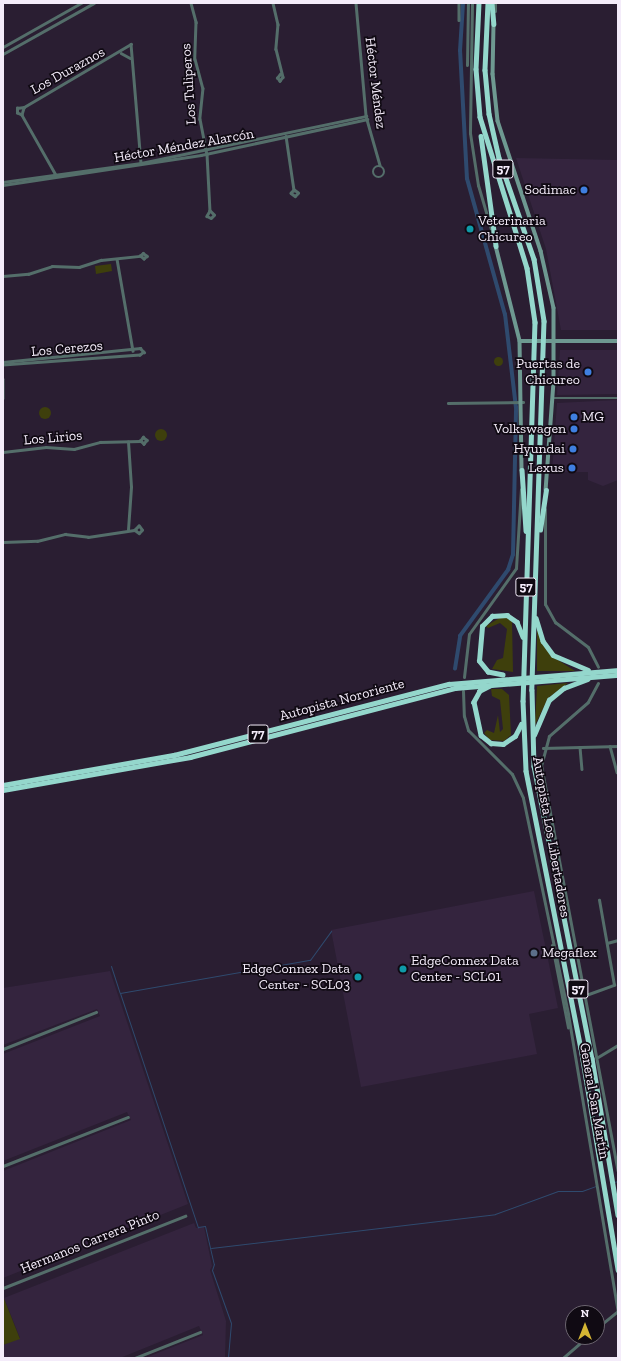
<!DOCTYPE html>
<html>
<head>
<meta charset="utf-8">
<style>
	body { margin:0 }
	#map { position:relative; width:621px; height:1361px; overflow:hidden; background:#2a1e32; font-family:"Zilla Slab",serif }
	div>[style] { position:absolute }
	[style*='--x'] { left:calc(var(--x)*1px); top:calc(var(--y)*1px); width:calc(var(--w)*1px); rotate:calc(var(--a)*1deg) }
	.built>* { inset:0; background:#34243e }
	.green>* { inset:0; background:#3e3f0c }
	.round { border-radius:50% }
	.stream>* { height:1px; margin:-0.5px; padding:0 0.5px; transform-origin:0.5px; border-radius:0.5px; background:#2f4a6e }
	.canal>* { height:3.5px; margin:-1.75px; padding:0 1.75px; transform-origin:1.75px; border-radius:1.75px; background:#2f4a6e }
	.minor>* { height:2.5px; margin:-1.25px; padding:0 1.25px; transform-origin:1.25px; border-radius:1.25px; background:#546e6a }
	.minor>.ring { margin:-1.25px; padding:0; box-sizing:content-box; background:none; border:2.5px solid #546e6a; border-radius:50% }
	.tertiary>* { height:3px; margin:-1.5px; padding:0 1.5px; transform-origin:1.5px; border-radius:1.5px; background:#546e6a }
	.secondary>* { height:3.5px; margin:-1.75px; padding:0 1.75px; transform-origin:1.75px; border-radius:1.75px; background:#6e9991 }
	.motorway>* { height:4.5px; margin:-2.25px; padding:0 2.25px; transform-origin:2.25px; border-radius:2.25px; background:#94d7cc }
	.dots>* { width:11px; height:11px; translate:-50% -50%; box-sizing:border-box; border:2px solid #100a13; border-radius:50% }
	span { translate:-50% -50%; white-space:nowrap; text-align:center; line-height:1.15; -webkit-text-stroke:3.5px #100a13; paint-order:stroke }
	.shield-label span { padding:1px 3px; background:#100a13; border:1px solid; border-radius:3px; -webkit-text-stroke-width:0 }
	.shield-label { font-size:13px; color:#f4ecfa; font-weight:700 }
	.street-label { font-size:14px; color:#f4ecfa }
	.poi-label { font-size:14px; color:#f4ecfa }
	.right { translate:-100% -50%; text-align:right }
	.left { translate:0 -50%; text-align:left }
	.frame { position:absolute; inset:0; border:4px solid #f4ecfa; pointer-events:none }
	.north { position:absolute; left:565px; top:1305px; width:40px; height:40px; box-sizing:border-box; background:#100a13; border:1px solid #6b646f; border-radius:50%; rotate:0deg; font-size:11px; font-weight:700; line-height:16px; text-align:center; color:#f4ecfa }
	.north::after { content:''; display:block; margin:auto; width:14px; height:18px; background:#d5b534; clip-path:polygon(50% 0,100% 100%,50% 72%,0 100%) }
</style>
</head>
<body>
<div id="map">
	<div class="built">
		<i style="clip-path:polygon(516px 158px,618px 160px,618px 330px,561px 330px,546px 249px)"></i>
		<i style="clip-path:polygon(560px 350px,618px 350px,618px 394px,557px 395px)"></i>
		<i style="clip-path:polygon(618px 400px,618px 480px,603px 486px,588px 480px,588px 472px,552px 472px,557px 403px)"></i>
		<i style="clip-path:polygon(534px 891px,558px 1008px,529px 1014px,537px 1054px,361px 1087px,331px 930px)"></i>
		<i style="clip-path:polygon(110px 971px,188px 1204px,3px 1278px,3px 1171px,131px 1120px,127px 1112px,3px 1161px,3px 1054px,100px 1016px,97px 1009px,3px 1045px,3px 988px)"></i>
		<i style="clip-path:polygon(194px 1223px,196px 1228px,204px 1227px,212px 1266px,210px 1270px,226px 1321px,225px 1358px,145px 1358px,203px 1335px,199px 1326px,120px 1358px,3px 1358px,3px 1345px,20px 1338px,4px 1298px)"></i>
	</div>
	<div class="green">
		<i style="clip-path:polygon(111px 264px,112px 271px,96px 274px,95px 266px)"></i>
		<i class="round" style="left:493.5px;top:356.5px;width:9px;height:9px"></i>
		<i class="round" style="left:39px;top:407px;width:12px;height:12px"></i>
		<i class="round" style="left:155px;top:429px;width:12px;height:12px"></i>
		<i style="clip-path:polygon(503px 616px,512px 621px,513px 672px,492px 669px,497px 660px,503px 658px,507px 629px,500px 623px,488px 628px,486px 626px)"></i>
		<i style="clip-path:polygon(537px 627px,550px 655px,575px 671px,537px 671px)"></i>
		<i style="clip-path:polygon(568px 683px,548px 698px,535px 725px,537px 686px)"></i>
		<i style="clip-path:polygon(491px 689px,502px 689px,509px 695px,511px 735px,504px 741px,490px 740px,484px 733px,487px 730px,494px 733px,498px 715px,500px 732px,503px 729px,500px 700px,492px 696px)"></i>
		<i style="clip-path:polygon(3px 1296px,20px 1339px,3px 1345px)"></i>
	</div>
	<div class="stream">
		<i style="--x:111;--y:966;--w:28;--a:72"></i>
		<i style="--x:120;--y:993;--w:193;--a:-9.9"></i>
		<i style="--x:310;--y:960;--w:36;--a:-54"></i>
		<i style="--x:120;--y:993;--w:247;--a:71.6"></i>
		<i style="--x:198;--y:1227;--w:7;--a:-8"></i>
		<i style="--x:205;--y:1226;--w:39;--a:77"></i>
		<i style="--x:214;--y:1264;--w:6;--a:108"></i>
		<i style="--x:212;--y:1270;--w:56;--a:70.3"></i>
		<i style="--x:231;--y:1323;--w:35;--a:95"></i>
		<i style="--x:614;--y:1182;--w:4;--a:-14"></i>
		<i style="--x:211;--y:1248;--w:286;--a:-6.8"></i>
		<i style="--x:495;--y:1214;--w:67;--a:-20.1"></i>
		<i style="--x:558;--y:1191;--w:24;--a:0"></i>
		<i style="--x:582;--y:1191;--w:15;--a:-20"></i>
	</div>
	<div class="canal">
		<i style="--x:455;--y:669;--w:33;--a:-81"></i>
		<i style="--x:460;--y:636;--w:82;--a:-54"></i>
		<i style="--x:508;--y:570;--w:16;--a:-72"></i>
		<i style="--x:513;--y:555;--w:147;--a:-88.8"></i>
		<i style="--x:516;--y:408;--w:94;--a:-96.7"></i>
		<i style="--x:505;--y:315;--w:141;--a:-105.6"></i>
		<i style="--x:467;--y:179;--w:128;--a:-93.1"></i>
		<i style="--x:460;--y:51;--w:48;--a:-86.4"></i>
	</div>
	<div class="minor">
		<i style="--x:191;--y:3;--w:20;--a:75"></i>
		<i style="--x:196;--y:22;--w:37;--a:92"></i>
		<i style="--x:195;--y:59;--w:30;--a:75"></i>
		<i style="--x:203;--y:88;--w:31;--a:96"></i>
		<i style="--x:200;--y:119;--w:36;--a:79"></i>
		<i style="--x:207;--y:154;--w:57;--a:87"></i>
		<i style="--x:210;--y:211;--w:6;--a:121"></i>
		<i style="--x:207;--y:216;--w:4;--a:27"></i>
		<i style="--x:211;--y:218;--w:4;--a:-45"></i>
		<i style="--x:214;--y:215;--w:6;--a:-135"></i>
		<i style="--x:273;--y:3;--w:22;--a:77"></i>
		<i style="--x:278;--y:24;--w:25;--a:95"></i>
		<i style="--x:276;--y:49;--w:29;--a:76"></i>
		<i style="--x:283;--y:77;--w:5;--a:127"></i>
		<i style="--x:280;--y:81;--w:4;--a:-135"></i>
		<i style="--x:277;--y:78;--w:5;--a:-53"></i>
		<i style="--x:356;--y:3;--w:113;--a:84.9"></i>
		<i style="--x:366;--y:116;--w:51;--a:74.1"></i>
		<i style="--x:459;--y:3;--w:17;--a:90"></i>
		<i style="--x:3;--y:47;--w:90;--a:-29.4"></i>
		<i style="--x:121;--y:53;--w:10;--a:29"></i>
		<i style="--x:3;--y:54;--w:104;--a:-29.3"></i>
		<i style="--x:24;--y:108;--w:7;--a:106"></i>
		<i style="--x:22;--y:115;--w:69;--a:60.5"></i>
		<i style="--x:22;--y:115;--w:5;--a:-158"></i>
		<i style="--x:17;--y:113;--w:5;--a:-90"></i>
		<i style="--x:17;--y:108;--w:7;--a:-8"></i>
		<i style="--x:24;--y:107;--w:124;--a:-30.5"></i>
		<i style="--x:131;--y:44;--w:119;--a:85.2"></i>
		<i style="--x:286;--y:136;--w:55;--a:81.6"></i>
		<i style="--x:294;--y:190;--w:4;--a:135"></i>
		<i style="--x:291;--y:193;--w:5;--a:37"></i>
		<i style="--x:295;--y:196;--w:4;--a:-45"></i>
		<i style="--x:298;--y:193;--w:5;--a:-143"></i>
		<i class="ring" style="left:373px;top:166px;width:9.5px;height:9.5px"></i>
		<i style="--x:3;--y:182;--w:139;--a:-7.8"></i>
		<i style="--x:141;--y:163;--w:230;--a:-11.8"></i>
		<i style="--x:3;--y:185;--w:200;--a:-8.6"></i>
		<i style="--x:201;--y:155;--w:170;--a:-12.2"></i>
		<i style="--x:117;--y:259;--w:93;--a:80.1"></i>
		<i style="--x:3;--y:276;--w:25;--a:-5"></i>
		<i style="--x:28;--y:274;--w:25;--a:-18"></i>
		<i style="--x:52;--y:266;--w:27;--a:2"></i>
		<i style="--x:79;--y:267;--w:23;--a:-18"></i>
		<i style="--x:101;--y:260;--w:39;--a:-6"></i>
		<i style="--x:140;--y:256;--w:4;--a:-45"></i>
		<i style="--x:143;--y:253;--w:5;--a:37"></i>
		<i style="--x:147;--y:256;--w:4;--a:135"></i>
		<i style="--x:144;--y:259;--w:5;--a:-143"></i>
		<i style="--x:3;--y:362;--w:138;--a:-5.8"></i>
		<i style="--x:140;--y:348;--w:6;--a:45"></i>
		<i style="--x:144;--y:352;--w:5;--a:143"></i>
		<i style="--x:140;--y:355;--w:137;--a:175.8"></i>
		<i style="--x:3;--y:379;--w:19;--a:90"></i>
		<i style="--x:553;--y:398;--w:65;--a:0"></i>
		<i style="--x:448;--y:403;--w:75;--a:-0.8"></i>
		<i style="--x:3;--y:452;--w:43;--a:-6.6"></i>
		<i style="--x:46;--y:447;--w:28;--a:4"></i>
		<i style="--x:74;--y:449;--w:27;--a:-15"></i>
		<i style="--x:100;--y:442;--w:40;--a:-1.4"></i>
		<i style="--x:140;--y:441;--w:5;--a:-53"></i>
		<i style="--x:143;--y:437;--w:5;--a:37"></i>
		<i style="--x:147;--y:440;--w:5;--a:127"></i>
		<i style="--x:144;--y:444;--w:5;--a:-143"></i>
		<i style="--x:128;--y:530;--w:43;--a:-86"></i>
		<i style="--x:131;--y:487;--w:45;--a:-93.8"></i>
		<i style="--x:3;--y:542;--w:34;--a:-2"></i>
		<i style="--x:37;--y:541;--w:29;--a:-14"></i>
		<i style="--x:65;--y:534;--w:23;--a:7"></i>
		<i style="--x:88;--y:537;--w:48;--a:-8.5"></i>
		<i style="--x:135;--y:530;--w:5;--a:37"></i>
		<i style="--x:139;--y:533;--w:4;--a:-45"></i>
		<i style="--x:142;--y:530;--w:5;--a:-127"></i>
		<i style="--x:139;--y:526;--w:6;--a:135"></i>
		<i style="--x:610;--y:746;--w:27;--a:75"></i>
		<i style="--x:580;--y:747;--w:22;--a:85"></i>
		<i style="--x:543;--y:748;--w:75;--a:-1.5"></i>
		<i style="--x:607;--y:943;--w:11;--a:-15"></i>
		<i style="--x:586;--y:995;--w:30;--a:-20"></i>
		<i style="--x:614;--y:985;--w:86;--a:-100"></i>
		<i style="--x:3;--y:1049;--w:100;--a:-21.7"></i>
		<i style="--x:598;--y:1057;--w:23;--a:-31"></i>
		<i style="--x:3;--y:1166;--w:134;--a:-21.4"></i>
		<i style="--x:3;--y:1288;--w:196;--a:-21.6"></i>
		<i style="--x:597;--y:1328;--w:27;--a:-39"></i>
		<i style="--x:135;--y:1358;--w:70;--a:-21.8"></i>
		<i style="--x:563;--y:1358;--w:32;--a:-41"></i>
	</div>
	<div class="tertiary">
		<i style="--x:472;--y:3;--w:130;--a:90.9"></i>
		<i style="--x:470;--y:133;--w:53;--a:81.3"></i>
		<i style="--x:478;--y:185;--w:53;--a:73.6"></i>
		<i style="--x:495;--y:11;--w:8;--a:-90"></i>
		<i style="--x:467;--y:65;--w:62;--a:-89.1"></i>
		<i style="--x:545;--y:509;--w:95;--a:90"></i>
		<i style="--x:545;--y:604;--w:21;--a:61"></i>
		<i style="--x:555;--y:622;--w:41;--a:37.1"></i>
		<i style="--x:588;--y:647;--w:22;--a:63"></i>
		<i style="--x:464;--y:677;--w:43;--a:-83.4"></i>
		<i style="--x:469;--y:634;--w:81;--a:-54.5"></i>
		<i style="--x:516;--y:568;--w:79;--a:-86.4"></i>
		<i style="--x:598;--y:683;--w:21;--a:118"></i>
		<i style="--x:588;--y:702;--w:52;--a:138.9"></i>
		<i style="--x:549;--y:736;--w:30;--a:105"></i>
		<i style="--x:541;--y:765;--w:413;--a:79.3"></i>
		<i style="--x:463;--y:691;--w:25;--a:88"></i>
		<i style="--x:464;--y:716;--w:15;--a:74"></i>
		<i style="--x:468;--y:730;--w:62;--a:45"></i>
		<i style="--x:512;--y:774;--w:26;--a:65"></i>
		<i style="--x:523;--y:798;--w:221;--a:78.2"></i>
		<i style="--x:568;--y:1014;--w:302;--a:80.5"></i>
		<i style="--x:552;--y:945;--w:84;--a:79"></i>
	</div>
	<div class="secondary">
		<i style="--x:494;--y:24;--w:50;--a:91.1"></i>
		<i style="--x:493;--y:74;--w:47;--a:83.9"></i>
		<i style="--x:498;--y:121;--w:137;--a:71.7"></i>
		<i style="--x:541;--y:251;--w:58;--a:77.2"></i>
		<i style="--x:554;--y:308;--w:74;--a:90"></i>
		<i style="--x:554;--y:382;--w:108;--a:94.2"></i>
		<i style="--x:496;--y:246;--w:98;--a:75.8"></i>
		<i style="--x:520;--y:341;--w:129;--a:89.1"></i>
		<i style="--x:520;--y:341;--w:98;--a:0"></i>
	</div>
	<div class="motorway">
		<i style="--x:479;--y:3;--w:66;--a:92.6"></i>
		<i style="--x:476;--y:69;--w:48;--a:85.2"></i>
		<i style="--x:480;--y:117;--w:158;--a:72.7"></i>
		<i style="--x:527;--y:268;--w:55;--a:81.6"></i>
		<i style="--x:535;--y:322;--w:379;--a:91.8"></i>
		<i style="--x:523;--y:701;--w:70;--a:87.5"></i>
		<i style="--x:526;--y:771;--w:282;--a:78.8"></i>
		<i style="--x:581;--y:1048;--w:225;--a:80.5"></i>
		<i style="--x:488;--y:3;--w:67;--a:92.6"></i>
		<i style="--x:485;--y:70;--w:44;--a:84.8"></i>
		<i style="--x:489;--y:114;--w:45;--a:77.2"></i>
		<i style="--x:499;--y:158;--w:107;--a:70.9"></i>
		<i style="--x:534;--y:259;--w:63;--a:80.8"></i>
		<i style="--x:544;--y:321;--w:369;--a:91.9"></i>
		<i style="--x:532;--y:690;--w:76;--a:88.5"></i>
		<i style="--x:534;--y:766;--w:298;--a:78.8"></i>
		<i style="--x:592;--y:1058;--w:159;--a:80.6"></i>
		<i style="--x:492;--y:3;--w:21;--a:85"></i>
		<i style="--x:481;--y:136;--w:111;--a:82.2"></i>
		<i style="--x:522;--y:470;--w:61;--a:86.2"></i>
		<i style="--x:540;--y:530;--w:40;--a:-81.5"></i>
		<i style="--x:536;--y:618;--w:24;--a:73"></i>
		<i style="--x:543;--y:641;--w:17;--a:54"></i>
		<i style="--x:553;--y:655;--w:38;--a:23"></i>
		<i style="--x:503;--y:675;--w:15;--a:-169"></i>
		<i style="--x:488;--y:672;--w:14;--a:-129"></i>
		<i style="--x:479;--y:661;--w:35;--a:-85"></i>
		<i style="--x:482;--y:626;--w:14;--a:-45"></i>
		<i style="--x:492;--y:616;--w:15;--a:-4"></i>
		<i style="--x:507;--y:615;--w:12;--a:35"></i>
		<i style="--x:517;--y:622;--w:16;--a:68"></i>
		<i style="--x:494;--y:684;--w:16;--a:153"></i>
		<i style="--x:480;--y:691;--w:13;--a:119"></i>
		<i style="--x:474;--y:702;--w:34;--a:78"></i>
		<i style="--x:481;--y:735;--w:13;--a:39"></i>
		<i style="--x:491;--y:743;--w:12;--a:5"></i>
		<i style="--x:503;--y:744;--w:14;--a:-34"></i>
		<i style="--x:515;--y:736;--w:13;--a:-63"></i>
		<i style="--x:534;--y:735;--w:38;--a:-67"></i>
		<i style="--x:549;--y:700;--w:19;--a:-39"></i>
		<i style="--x:564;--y:688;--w:25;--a:-21"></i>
		<i style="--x:3;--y:785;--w:174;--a:-10"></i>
		<i style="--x:174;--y:755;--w:284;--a:-14.5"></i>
		<i style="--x:449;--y:684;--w:170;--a:-4.7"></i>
		<i style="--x:3;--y:790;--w:190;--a:-10"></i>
		<i style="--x:190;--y:757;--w:274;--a:-14.6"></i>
		<i style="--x:455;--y:688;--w:164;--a:-4.6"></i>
	</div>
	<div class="dots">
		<i style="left:584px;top:190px;background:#3f7fe0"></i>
		<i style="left:470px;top:229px;background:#0f9aa8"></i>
		<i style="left:588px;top:372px;background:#3f7fe0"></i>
		<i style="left:574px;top:417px;background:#3f7fe0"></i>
		<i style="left:574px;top:429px;background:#3f7fe0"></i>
		<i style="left:573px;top:449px;background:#3f7fe0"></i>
		<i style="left:572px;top:468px;background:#3f7fe0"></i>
		<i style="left:534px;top:953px;background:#5c6f8a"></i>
		<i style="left:403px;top:969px;background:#0f9aa8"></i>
		<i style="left:358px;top:977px;background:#0f9aa8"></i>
	</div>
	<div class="shield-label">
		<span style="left:503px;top:169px">57</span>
		<span style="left:526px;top:587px">57</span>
		<span style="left:258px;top:734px">77</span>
		<span style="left:578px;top:989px">57</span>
	</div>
	<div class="street-label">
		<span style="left:68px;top:71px;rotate:-29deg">Los Duraznos</span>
		<span style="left:375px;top:83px;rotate:83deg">Héctor Méndez</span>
		<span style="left:189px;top:84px;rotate:-94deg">Los Tuliperos</span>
		<span style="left:184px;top:146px;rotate:-10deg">Héctor Méndez Alarcón</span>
		<span style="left:67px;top:349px;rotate:-5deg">Los Cerezos</span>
		<span style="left:53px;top:438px;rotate:-5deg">Los Lirios</span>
		<span style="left:342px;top:700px;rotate:-15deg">Autopista Nororiente</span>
		<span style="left:551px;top:837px;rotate:80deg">Autopista Los Libertadores</span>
		<span style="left:594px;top:1101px;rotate:80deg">General San Martín</span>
		<span style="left:90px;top:1242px;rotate:-22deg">Hermanos Carrera Pinto</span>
	</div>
	<div class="poi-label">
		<span class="right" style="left:576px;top:190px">Sodimac</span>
		<span class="left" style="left:478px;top:229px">Veterinaria<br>Chicureo</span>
		<span class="right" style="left:580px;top:372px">Puertas de<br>Chicureo</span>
		<span class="left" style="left:582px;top:417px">MG</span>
		<span class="right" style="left:566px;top:429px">Volkswagen</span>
		<span class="right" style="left:565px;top:449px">Hyundai</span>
		<span class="right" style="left:564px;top:468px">Lexus</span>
		<span class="left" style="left:542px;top:953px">Megaflex</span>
		<span class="left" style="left:411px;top:969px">EdgeConnex Data<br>Center - SCL01</span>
		<span class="right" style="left:350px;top:977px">EdgeConnex Data<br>Center - SCL03</span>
	</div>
	<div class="frame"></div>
	<div class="north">N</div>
</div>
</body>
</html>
